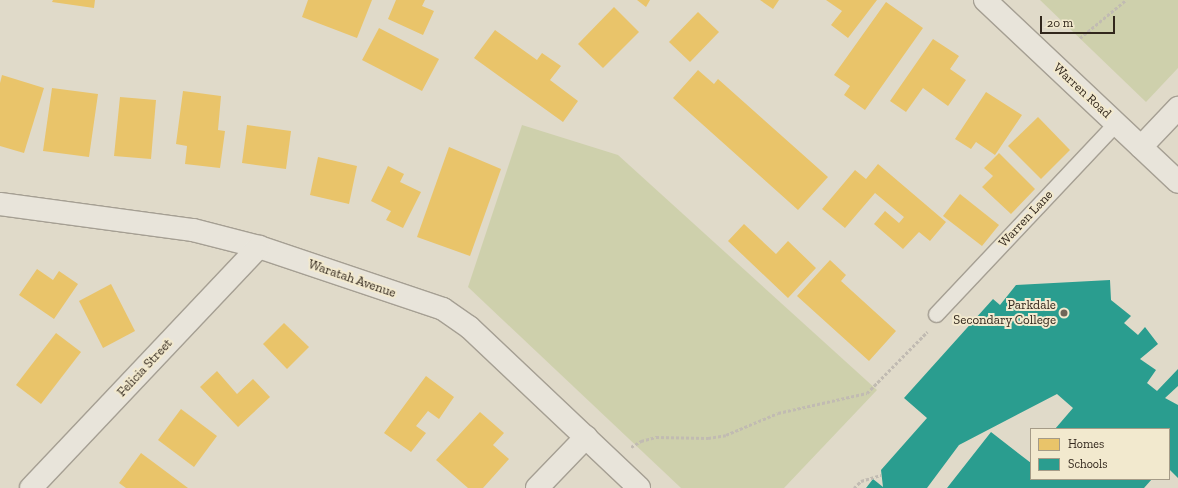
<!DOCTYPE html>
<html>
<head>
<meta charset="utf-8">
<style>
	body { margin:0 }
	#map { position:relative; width:1178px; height:488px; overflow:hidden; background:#e0dac9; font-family:"Zilla Slab",serif }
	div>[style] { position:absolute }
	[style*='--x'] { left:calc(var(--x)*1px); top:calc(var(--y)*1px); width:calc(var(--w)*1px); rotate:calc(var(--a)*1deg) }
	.green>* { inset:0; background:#ced0ac }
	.homes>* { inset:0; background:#e9c46a }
	.schools>* { inset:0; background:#2a9d8f }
	.path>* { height:2.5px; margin-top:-1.25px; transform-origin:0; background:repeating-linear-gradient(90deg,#c1bbb2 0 3px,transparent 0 5px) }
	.roads { filter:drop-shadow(1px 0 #a59f93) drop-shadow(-1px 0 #a59f93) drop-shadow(0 1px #a59f93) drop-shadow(0 -1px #a59f93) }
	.service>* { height:15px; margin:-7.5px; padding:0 7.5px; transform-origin:7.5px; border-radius:7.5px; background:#e8e4da }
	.minor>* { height:22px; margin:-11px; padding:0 11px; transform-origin:11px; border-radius:11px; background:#e8e4da }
	.tertiary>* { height:22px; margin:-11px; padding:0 11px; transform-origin:11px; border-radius:11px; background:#e8e4da }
	.dots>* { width:11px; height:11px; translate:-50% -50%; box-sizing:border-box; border:2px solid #f2e9ce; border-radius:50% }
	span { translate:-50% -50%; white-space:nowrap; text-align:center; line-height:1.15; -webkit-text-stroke:4px #f2e9ce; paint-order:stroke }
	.street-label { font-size:13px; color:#32271c }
	.poi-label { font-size:13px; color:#32271c }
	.right { translate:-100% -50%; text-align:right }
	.legend { position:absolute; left:1030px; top:428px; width:140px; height:52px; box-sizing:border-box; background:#f2e9ce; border:1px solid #a59b87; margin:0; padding:5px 7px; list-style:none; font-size:12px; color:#32271c }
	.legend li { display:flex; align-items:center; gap:8px; height:20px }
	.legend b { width:20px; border:1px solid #a59b87 }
	.scale { position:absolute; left:1040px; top:16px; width:75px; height:18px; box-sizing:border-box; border:2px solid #32271c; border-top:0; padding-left:5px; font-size:12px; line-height:14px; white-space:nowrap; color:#32271c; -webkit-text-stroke:3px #f2e9ce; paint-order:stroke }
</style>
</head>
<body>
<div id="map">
	<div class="green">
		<i style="clip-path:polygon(1040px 0,1178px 0,1178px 68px,1146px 102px)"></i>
		<i style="clip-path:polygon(522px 125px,618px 155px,877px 390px,784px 488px,681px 488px,468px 287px)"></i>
	</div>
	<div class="homes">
		<i style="clip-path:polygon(53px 0,95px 0,94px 8px,52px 2px)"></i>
		<i style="clip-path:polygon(308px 0,372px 0,357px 38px,302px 17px)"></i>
		<i style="clip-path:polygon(396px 0,425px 0,422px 6px,434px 11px,423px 35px,388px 19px)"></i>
		<i style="clip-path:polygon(637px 0,650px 0,646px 7px)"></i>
		<i style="clip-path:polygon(760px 0,779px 0,773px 9px)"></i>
		<i style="clip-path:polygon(826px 0,877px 0,848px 38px,831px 25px,842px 11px)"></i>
		<i style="clip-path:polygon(886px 2px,923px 28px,865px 110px,844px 95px,850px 86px,834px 75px)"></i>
		<i style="clip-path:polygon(614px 7px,639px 32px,603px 68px,578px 44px)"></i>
		<i style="clip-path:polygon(698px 12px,719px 32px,690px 62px,669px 42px)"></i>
		<i style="clip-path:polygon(379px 28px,439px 59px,422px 91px,362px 60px)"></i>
		<i style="clip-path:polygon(495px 30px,537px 60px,542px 53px,561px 66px,550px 80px,578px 101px,563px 122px,474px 58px)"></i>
		<i style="clip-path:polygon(933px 39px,959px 56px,950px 69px,966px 80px,948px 106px,923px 88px,906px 112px,890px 101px)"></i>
		<i style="clip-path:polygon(698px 70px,714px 84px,718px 79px,828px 177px,798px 210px,673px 98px)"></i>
		<i style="clip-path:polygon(2px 75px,44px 88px,24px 153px,0 146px,0 83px)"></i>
		<i style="clip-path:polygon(52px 88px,98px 94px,89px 157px,43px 151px)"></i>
		<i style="clip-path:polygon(183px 91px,221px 96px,218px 130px,225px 131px,220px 168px,185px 164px,187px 146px,176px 144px)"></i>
		<i style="clip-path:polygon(986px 92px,1022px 115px,995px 155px,976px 142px,971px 149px,955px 139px)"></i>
		<i style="clip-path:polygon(120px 97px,156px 100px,151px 159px,114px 156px)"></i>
		<i style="clip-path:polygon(1038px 117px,1070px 150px,1041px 179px,1008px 146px)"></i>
		<i style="clip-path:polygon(247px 125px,291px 131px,286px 169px,242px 163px)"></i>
		<i style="clip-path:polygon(449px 147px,501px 169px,470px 256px,417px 237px)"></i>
		<i style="clip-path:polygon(999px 153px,1035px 189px,1011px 214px,982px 187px,993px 176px,984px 168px)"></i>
		<i style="clip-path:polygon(318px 157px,357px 166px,349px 204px,310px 195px)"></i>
		<i style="clip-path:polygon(878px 164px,946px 222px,930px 241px,919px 232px,903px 249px,874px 224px,885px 211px,899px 223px,904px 217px,875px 193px,845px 228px,822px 209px,855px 170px,866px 179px)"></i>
		<i style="clip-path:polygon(388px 166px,404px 174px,400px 182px,421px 192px,403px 228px,386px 220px,391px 211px,371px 201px)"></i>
		<i style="clip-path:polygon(960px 194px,999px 225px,982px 246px,943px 216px)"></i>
		<i style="clip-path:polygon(744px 224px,776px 254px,788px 241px,816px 268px,788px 298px,728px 241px)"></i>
		<i style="clip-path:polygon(830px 260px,846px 275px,841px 281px,896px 331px,869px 361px,797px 296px)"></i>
		<i style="clip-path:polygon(37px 269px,53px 280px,59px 271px,78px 284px,54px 319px,19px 295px)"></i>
		<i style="clip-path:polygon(111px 284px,135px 331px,103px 348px,79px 301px)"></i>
		<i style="clip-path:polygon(284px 323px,309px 347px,287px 369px,263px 344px)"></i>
		<i style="clip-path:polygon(56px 333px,81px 352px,41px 404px,16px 385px)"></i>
		<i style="clip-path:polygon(217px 371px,237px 394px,253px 379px,270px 397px,238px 427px,200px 387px)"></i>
		<i style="clip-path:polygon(426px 376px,454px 397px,439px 419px,428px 411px,416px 426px,426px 433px,411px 452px,384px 433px)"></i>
		<i style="clip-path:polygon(181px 409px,217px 436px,194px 467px,158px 440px)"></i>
		<i style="clip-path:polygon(480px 412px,504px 433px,493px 445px,509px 459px,483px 488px,468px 488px,436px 460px)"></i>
		<i style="clip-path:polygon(141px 453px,188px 488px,126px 488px,119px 483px)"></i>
	</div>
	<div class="schools">
		<i style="clip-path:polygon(1110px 280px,1111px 300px,1131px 316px,1124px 323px,1138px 335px,1145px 327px,1158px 344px,1140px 359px,1156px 370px,1147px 383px,1157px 391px,1178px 369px,1178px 386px,1165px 398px,1178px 405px,1178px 478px,1169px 469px,1169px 429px,1055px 429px,1073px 408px,1057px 394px,959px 445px,927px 488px,866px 488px,873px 479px,883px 487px,881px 470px,927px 418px,904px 398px,993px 299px,1000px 305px,1016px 285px)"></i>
		<i style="clip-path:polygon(991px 432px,1031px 463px,1031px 479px,1152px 479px,1144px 488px,947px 488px)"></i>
	</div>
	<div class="path">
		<i style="--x:1080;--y:38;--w:60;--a:-39.6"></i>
		<i style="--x:631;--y:447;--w:12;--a:-31"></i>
		<i style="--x:641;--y:441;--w:16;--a:-15"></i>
		<i style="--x:656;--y:437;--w:52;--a:1.1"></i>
		<i style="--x:708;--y:438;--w:18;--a:-9"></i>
		<i style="--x:726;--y:435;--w:56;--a:-22.9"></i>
		<i style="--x:778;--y:413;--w:91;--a:-12.7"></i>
		<i style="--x:867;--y:393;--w:86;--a:-45.5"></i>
		<i style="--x:854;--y:488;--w:10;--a:-45"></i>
		<i style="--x:861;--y:481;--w:21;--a:-17"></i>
	</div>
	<div class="roads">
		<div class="service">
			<i style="--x:936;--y:314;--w:262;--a:-46.7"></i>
		</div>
		<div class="minor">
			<i style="--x:1141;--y:147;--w:54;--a:-46.5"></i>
			<i style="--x:0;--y:204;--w:195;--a:7.7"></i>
			<i style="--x:193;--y:230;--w:68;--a:14.4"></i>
			<i style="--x:259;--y:247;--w:194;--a:18.6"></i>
			<i style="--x:443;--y:309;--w:32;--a:35"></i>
			<i style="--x:469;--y:327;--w:234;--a:43.4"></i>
			<i style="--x:31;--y:488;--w:332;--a:-46.6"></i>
			<i style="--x:537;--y:488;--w:71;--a:-46.1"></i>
		</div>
		<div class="tertiary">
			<i style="--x:985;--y:0;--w:265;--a:43.3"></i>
		</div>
	</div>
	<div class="dots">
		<i style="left:1064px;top:313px;background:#6f6659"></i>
	</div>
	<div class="street-label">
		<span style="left:1082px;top:91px;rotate:43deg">Warren Road</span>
		<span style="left:1026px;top:219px;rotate:-47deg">Warren Lane</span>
		<span style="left:352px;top:279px;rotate:19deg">Waratah Avenue</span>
		<span style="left:145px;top:368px;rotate:-47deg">Felicia Street</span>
	</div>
	<div class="poi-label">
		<span class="right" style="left:1056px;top:313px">Parkdale<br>Secondary College</span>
	</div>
	<ul class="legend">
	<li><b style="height:11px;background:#e9c46a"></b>Homes</li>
	<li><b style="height:11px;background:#2a9d8f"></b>Schools</li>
	</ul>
	<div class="scale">20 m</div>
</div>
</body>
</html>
